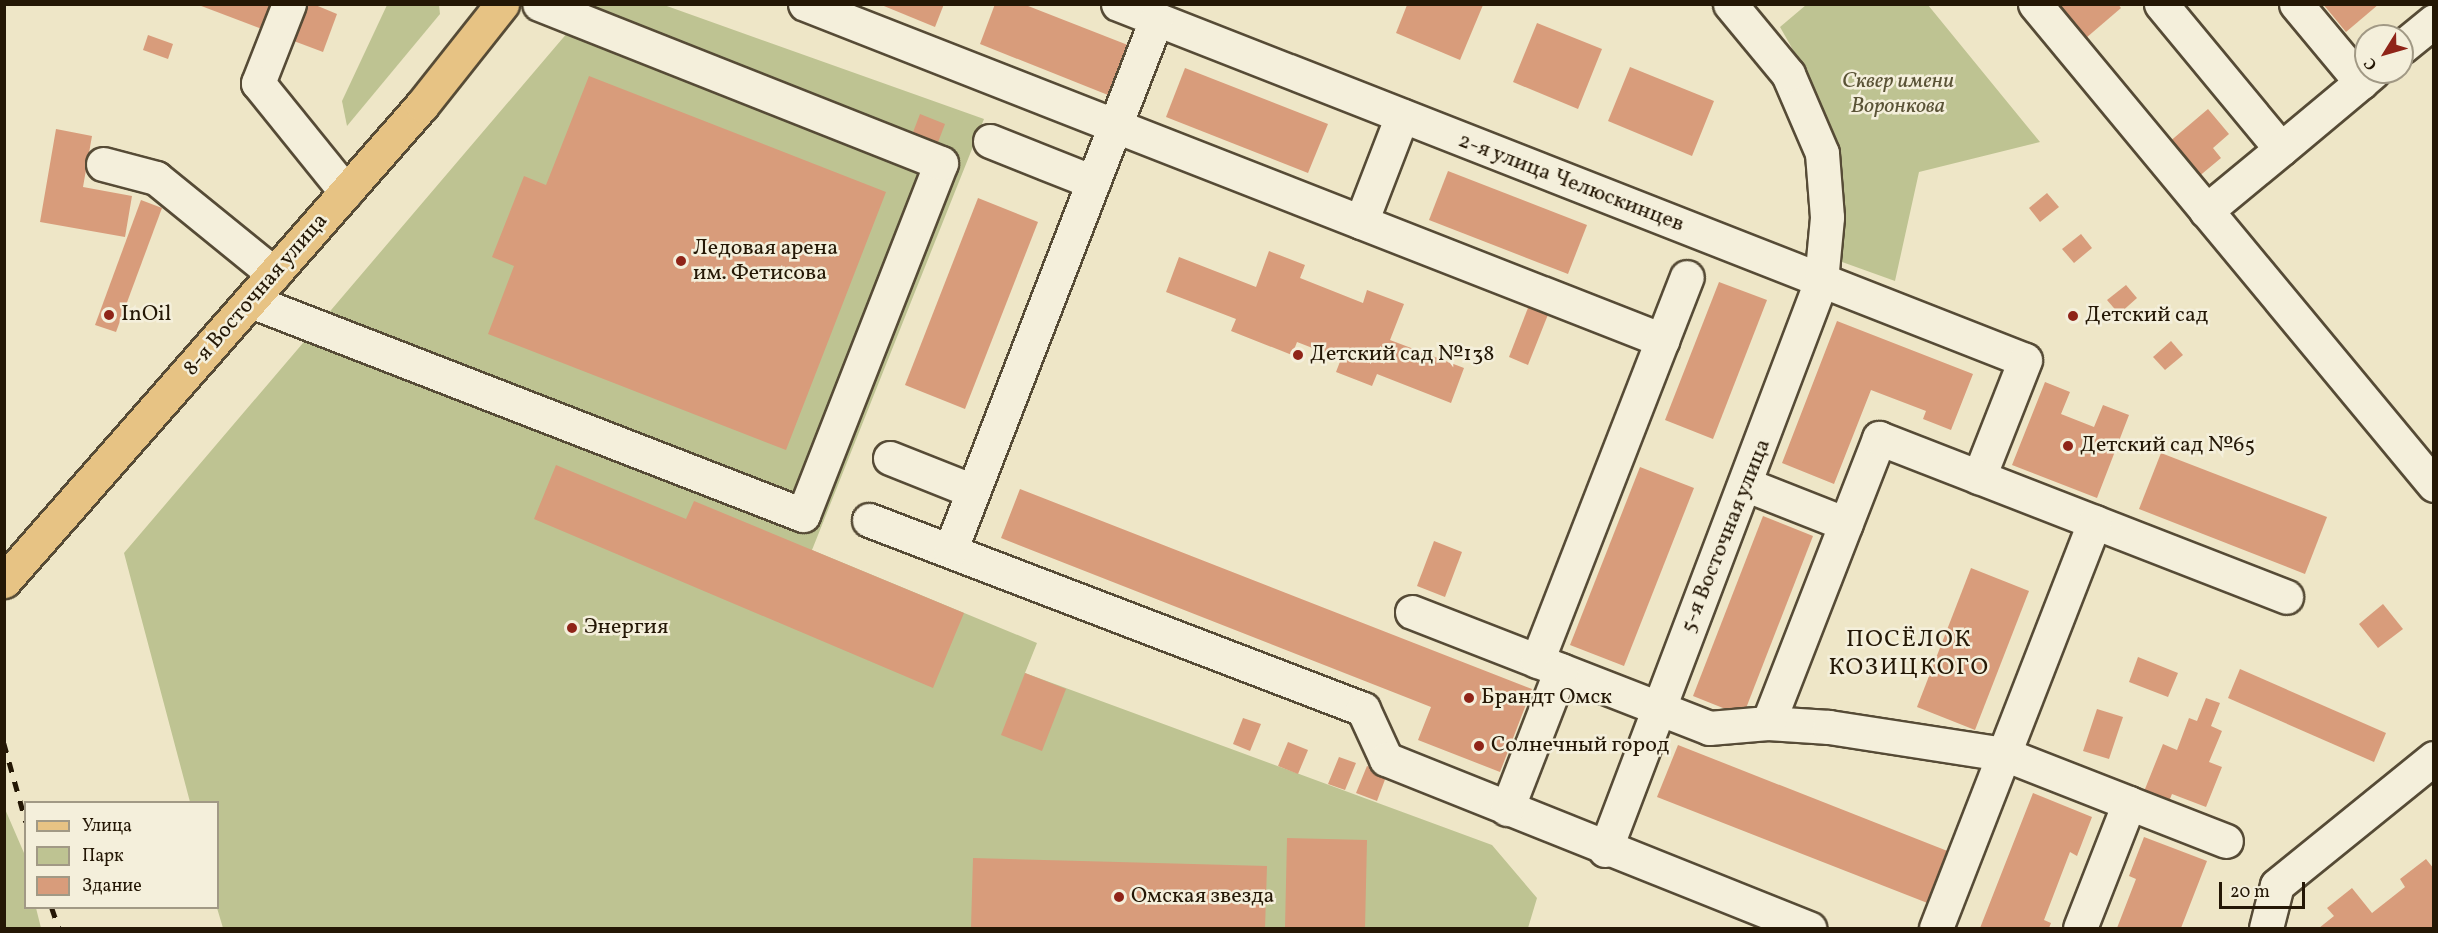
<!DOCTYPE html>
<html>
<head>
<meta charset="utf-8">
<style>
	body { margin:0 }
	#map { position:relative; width:2438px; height:933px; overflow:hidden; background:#eee6c7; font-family:Vollkorn,serif }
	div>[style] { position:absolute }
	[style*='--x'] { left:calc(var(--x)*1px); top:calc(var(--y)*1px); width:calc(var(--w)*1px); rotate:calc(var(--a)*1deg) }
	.green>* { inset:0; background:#bec392 }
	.building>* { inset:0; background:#d89c7b }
	.roads { filter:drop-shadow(2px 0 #564b36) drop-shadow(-2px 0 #564b36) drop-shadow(0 2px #564b36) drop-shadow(0 -2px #564b36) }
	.minor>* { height:33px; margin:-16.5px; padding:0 16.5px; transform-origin:16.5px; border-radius:16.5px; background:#f4efdb }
	.major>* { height:33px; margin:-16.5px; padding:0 16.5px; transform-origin:16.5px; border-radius:16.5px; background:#e7c384 }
	.rail>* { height:4.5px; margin-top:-2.25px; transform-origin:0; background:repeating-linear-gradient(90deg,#241705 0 10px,transparent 0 20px) }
	.dots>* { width:16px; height:16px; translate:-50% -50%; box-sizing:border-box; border:3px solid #f4efdb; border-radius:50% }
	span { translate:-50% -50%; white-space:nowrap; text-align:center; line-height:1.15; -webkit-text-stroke:5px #f4efdb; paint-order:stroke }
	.park-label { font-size:22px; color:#5a5336; font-style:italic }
	.street-label { font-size:22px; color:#241705 }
	.poi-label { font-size:22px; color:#241705 }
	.left { translate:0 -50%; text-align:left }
	.neighbourhood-label { font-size:24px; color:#241705; letter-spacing:1.5px }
	.frame { position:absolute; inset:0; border:6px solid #241705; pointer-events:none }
	.legend { position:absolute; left:24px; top:801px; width:195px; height:108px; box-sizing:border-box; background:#f4efdb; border:2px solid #a19985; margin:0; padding:8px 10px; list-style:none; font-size:18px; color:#241705 }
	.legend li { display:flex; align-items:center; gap:12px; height:30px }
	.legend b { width:30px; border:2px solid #a19985 }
	.north { position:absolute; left:2354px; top:24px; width:60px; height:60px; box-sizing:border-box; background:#f4efdb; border:2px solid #a19985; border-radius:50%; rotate:233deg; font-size:16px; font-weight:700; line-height:24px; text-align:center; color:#241705 }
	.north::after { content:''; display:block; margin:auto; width:21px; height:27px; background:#8f2418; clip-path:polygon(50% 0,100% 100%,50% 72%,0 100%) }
	.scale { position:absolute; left:2219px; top:882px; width:86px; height:27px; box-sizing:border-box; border:3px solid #241705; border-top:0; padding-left:8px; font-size:18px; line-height:21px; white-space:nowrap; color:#241705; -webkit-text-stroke:4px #f4efdb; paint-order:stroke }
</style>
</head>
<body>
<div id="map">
	<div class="green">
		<i style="clip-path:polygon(387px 5px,439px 5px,440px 14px,347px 126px,342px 101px)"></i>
		<i style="clip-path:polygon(591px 5px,664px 5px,984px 119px,812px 550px,1037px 643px,1025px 673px,1492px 845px,1537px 898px,1528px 928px,223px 928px,217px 908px,218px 802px,190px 802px,124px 553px)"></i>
		<i style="clip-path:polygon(1806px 5px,1928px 5px,2040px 142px,1919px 172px,1895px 281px,1831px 258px,1834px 151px,1805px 71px,1780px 27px)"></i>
		<i style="clip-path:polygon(5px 809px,24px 853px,26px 908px,36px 908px,41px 928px,5px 928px)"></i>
	</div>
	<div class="building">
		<i style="clip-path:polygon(196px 4px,313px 4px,337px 14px,323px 52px)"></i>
		<i style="clip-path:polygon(879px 4px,944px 4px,935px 27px)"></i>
		<i style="clip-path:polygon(995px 4px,1023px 4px,1138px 49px,1118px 99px,980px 44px)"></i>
		<i style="clip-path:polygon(2058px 4px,2118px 4px,2121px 8px,2086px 38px)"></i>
		<i style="clip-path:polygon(2323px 4px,2379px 4px,2346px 32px)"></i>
		<i style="clip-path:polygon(1407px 5px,1483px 5px,1460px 60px,1396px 33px)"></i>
		<i style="clip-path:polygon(1537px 23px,1602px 49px,1578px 109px,1513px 82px)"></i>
		<i style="clip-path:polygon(148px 35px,173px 44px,168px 59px,143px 50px)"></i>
		<i style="clip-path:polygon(1630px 67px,1714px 101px,1692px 156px,1608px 121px)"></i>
		<i style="clip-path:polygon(1185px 68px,1328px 124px,1308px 173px,1166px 117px)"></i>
		<i style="clip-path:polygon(589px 76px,886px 192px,786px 450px,488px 334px,514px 266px,492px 257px,524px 176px,546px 185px)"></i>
		<i style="clip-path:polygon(2208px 109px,2229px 134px,2213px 148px,2221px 158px,2197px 178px,2168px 143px)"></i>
		<i style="clip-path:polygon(920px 114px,945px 124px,932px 158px,907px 148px)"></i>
		<i style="clip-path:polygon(56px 129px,92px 136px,83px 187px,132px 196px,125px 237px,40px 222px)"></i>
		<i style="clip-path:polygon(1448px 171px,1587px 225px,1568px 274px,1429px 220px)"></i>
		<i style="clip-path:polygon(2047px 193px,2059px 207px,2040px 222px,2029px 208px)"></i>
		<i style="clip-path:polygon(978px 198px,1038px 222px,965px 409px,905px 385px)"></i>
		<i style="clip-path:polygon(141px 200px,162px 208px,116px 332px,95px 325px)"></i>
		<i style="clip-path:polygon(2081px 234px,2092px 248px,2074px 263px,2062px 249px)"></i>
		<i style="clip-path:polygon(1269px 251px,1305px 265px,1300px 278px,1363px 303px,1367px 290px,1404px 304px,1390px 340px,1464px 368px,1451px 403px,1377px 374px,1372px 386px,1336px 372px,1341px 359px,1297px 342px,1292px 355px,1231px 331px,1236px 319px,1166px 292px,1179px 257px,1256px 287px)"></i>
		<i style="clip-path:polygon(1719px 282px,1767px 300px,1713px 439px,1665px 420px)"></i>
		<i style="clip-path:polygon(2126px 285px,2137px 298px,2119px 314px,2107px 300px)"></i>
		<i style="clip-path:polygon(1531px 300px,1551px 307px,1528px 365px,1509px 357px)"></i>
		<i style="clip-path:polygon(1837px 321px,1973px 374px,1951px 430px,1923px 419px,1926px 411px,1871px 390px,1834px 484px,1782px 463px)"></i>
		<i style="clip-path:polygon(2171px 341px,2183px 355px,2165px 370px,2153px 357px)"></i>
		<i style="clip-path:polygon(2045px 382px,2070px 392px,2061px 414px,2094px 427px,2103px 405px,2129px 415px,2097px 498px,2012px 465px)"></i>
		<i style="clip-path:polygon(2161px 453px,2327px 517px,2305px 574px,2139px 509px)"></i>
		<i style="clip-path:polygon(556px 465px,686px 519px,694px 501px,964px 613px,933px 688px,534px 519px)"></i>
		<i style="clip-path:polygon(1640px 467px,1694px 488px,1624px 666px,1570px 645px)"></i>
		<i style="clip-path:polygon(1020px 489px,1532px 689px,1500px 772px,1418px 740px,1431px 707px,1001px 538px)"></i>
		<i style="clip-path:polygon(1763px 516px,1813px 536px,1743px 716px,1693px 696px)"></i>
		<i style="clip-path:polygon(1434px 541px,1462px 552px,1445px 597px,1417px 586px)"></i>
		<i style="clip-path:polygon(1971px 568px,2029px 591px,1975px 730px,1917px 707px)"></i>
		<i style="clip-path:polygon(2383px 604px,2403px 629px,2378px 648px,2359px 624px)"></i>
		<i style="clip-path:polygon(2138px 657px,2178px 673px,2168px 697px,2129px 682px)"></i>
		<i style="clip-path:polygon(2240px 669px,2386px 733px,2374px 762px,2228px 698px)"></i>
		<i style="clip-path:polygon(1025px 673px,1066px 689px,1042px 751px,1001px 735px)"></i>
		<i style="clip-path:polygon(2206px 698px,2220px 703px,2211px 726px,2222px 731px,2209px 762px,2222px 767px,2206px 807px,2172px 794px,2168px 804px,2143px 794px,2163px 744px,2177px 750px,2189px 718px,2197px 721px)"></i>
		<i style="clip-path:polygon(2097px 709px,2123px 717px,2109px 759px,2083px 751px)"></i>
		<i style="clip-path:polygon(1243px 718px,1261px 724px,1250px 751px,1233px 744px)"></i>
		<i style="clip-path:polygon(1288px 742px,1308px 750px,1298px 774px,1278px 766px)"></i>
		<i style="clip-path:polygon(1678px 745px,1950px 852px,1930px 904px,1657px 797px)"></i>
		<i style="clip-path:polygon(1339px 757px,1356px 763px,1345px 790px,1328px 784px)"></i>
		<i style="clip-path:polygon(1367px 766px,1387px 774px,1377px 801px,1356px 793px)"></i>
		<i style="clip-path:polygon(2033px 793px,2092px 817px,2077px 856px,2070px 852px,2044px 920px,2051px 923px,2049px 928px,1980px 928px)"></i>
		<i style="clip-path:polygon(2144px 837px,2207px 861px,2181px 928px,2117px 928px,2136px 879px,2129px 876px)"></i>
		<i style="clip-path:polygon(1287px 838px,1367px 840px,1365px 928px,1285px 928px)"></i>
		<i style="clip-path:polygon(973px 858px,1267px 866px,1265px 928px,971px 928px)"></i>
		<i style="clip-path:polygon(2426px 859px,2434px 869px,2434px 928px,2319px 928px,2334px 916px,2327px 908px,2352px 888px,2372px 913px,2405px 887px,2400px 879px)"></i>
	</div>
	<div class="roads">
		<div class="minor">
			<i style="--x:289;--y:4;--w:85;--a:111.4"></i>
			<i style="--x:258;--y:83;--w:140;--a:51.1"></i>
			<i style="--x:805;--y:4;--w:921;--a:21.41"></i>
			<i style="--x:1118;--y:4;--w:974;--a:21.43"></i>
			<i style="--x:2025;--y:360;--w:126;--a:111.5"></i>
			<i style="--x:2035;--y:4;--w:625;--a:50.32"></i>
			<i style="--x:2161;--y:4;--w:188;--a:50.4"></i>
			<i style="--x:2281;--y:149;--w:104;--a:-39.9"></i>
			<i style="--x:2296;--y:4;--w:102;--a:50.2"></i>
			<i style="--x:2361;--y:82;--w:16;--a:-40"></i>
			<i style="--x:2402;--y:47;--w:41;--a:-39.1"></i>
			<i style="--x:990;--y:141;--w:111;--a:21.7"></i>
			<i style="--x:103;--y:164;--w:55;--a:14.8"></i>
			<i style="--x:156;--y:178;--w:152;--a:39.1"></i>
			<i style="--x:2206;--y:211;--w:97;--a:-39.6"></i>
			<i style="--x:1361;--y:222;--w:114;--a:-68.9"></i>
			<i style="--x:251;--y:301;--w:592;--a:21.19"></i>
			<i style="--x:803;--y:515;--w:378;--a:-68.6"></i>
			<i style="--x:941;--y:163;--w:432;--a:-158.4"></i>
			<i style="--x:890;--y:458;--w:89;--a:21.7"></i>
			<i style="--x:1747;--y:485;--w:106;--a:21.5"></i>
			<i style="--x:869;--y:520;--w:529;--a:20.94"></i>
			<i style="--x:1363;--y:709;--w:55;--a:65.3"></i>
			<i style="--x:1386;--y:759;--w:456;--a:21.8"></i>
			<i style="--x:950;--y:551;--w:570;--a:-68.8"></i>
			<i style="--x:1412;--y:612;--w:319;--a:21.3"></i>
			<i style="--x:1709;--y:728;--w:59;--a:-4.8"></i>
			<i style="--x:1768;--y:723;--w:61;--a:3.8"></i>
			<i style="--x:1829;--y:727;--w:177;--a:8.8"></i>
			<i style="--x:2004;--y:754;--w:134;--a:21.4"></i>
			<i style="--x:2129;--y:803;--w:134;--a:111.4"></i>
			<i style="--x:1537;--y:661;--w:412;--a:-68.7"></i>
			<i style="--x:1768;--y:723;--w:306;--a:-68.7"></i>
			<i style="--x:1879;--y:438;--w:437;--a:21.3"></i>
			<i style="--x:2129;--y:803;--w:104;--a:21.4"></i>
			<i style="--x:1507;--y:809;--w:149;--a:-68.8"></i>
			<i style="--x:1605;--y:850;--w:609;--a:-69.21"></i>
			<i style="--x:1821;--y:281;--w:64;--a:-84.6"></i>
			<i style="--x:1827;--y:217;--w:64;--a:-94.5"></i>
			<i style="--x:1822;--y:153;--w:86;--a:-113.3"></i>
			<i style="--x:1788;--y:74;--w:91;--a:-129.6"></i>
			<i style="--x:1936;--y:928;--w:436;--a:-68.7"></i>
			<i style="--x:2266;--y:928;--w:44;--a:-75.7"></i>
			<i style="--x:2277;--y:885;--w:202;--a:-39"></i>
		</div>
		<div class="major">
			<i style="--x:4;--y:581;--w:633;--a:-48.71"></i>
			<i style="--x:422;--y:105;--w:129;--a:-51.6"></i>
		</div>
	</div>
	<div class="rail">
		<i style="--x:4;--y:743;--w:82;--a:74.4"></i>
		<i style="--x:52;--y:908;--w:21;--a:71"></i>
	</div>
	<div class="dots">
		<i style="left:681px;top:261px;background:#8f2418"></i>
		<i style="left:109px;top:315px;background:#8f2418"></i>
		<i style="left:2073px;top:316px;background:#8f2418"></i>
		<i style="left:1298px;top:355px;background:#8f2418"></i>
		<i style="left:2068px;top:446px;background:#8f2418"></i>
		<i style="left:572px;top:628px;background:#8f2418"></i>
		<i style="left:1469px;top:698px;background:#8f2418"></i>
		<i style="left:1479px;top:746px;background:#8f2418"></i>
		<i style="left:1119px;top:897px;background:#8f2418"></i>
	</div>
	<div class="park-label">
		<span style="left:1898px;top:94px">Сквер имени<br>Воронкова</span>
	</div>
	<div class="street-label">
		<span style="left:1571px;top:183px;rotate:21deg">2-я улица Челюскинцев</span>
		<span style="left:256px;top:295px;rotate:-49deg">8-я Восточная улица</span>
		<span style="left:1726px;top:536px;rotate:-68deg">5-я Восточная улица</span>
	</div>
	<div class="poi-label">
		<span class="left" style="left:693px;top:261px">Ледовая арена<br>им. Фетисова</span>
		<span class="left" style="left:121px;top:315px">InOil</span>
		<span class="left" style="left:2085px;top:316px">Детский сад</span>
		<span class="left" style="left:1310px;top:355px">Детский сад №138</span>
		<span class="left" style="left:2080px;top:446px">Детский сад №65</span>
		<span class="left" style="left:584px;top:628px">Энергия</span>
		<span class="left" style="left:1481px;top:698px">Брандт Омск</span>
		<span class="left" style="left:1491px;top:746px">Солнечный город</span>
		<span class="left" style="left:1131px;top:897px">Омская звезда</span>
	</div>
	<div class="neighbourhood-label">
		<span style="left:1909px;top:655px">ПОСЁЛОК<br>КОЗИЦКОГО</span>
	</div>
	<div class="frame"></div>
	<ul class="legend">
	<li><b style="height:8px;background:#e7c384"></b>Улица</li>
	<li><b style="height:16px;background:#bec392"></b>Парк</li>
	<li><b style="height:16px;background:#d89c7b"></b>Здание</li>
	</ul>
	<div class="north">С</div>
	<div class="scale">20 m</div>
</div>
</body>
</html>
